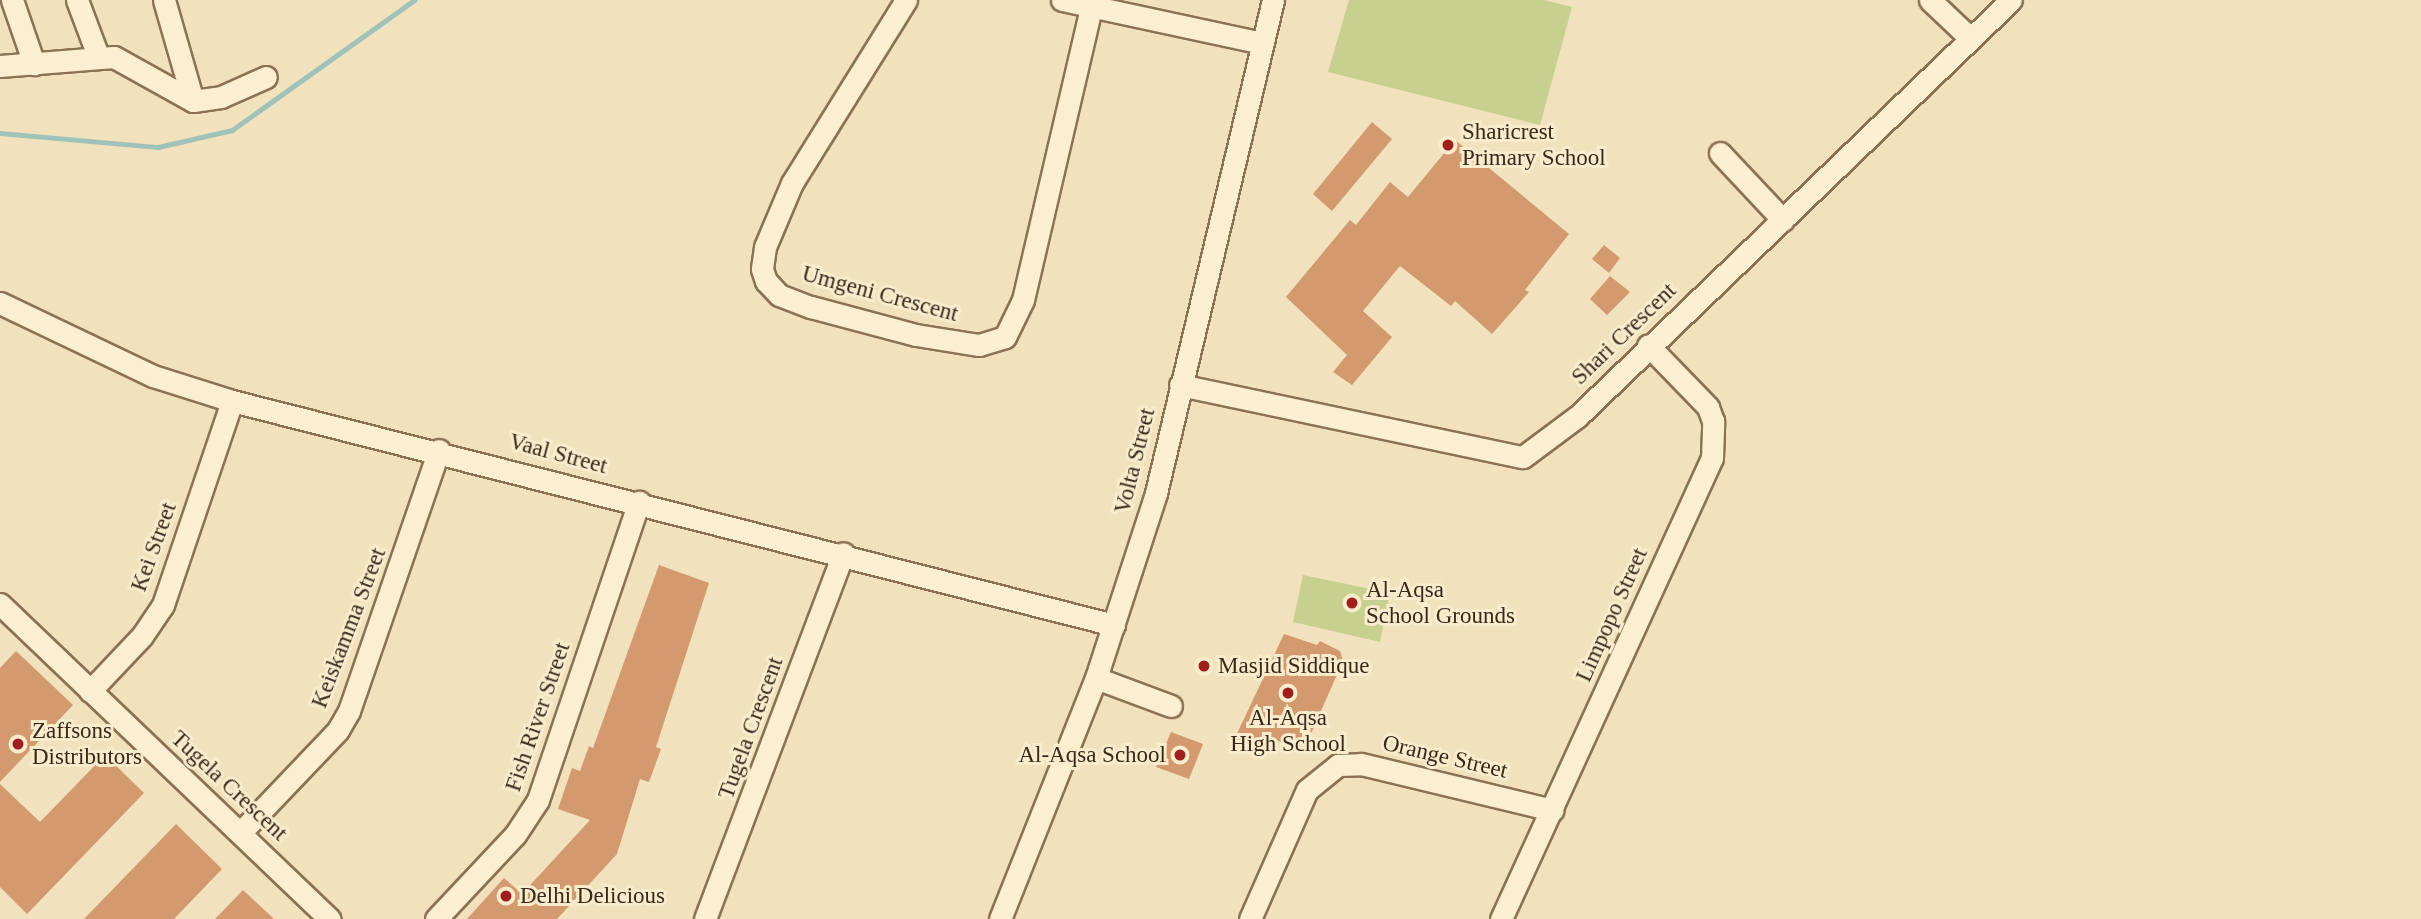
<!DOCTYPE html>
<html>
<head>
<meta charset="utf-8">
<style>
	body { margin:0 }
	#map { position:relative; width:2421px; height:919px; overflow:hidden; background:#f1e2bd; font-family:"Times New Roman",serif }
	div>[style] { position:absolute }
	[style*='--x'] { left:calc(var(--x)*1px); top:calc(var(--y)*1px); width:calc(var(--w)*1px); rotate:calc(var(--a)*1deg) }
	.green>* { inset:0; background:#c8d090 }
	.stream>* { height:5px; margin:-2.5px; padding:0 2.5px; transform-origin:2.5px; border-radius:2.5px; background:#a1c2b9 }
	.building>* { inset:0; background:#d3996f }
	.roads { filter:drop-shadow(2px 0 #8b7255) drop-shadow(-2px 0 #8b7255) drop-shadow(0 2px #8b7255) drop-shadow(0 -2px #8b7255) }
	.minor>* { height:21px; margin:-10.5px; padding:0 10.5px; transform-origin:10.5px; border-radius:10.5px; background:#fcefd1 }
	.dots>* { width:19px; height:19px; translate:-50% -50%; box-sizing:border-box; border:4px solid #f8eccd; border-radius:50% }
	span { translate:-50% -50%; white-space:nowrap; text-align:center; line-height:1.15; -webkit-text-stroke:6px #f8eccd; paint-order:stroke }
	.poi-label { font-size:23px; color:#39291b }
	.left { translate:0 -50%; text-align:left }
	.right { translate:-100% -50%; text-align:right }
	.street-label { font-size:23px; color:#39291b }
</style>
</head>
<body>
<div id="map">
	<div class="green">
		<i style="clip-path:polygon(1349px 0,1544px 0,1572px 7px,1540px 125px,1328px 72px)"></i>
		<i style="clip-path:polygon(1303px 575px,1390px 593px,1380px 642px,1293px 622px)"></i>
	</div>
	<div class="stream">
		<i style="--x:0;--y:133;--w:159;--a:5.1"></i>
		<i style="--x:158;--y:147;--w:76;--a:-12.9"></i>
		<i style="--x:232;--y:130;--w:224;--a:-35.5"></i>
	</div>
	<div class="building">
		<i style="clip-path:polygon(1372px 122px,1392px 139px,1332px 211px,1313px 194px)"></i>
		<i style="clip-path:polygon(1455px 140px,1569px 234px,1525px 290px,1529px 292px,1492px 334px,1455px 301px,1451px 306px,1400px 266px,1363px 311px,1392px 337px,1352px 385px,1333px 372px,1347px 355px,1286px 297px,1350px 220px,1356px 225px,1390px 182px,1408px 197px)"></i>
		<i style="clip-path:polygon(1604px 245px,1620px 258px,1609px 273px,1592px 259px)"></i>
		<i style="clip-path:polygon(1610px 276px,1630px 292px,1607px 315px,1590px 299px)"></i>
		<i style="clip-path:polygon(659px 565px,709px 583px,656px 747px,661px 749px,649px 782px,640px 779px,617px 854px,557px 919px,467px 919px,504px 878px,522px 894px,590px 820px,558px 809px,572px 768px,580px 771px,589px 746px,593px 748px)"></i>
		<i style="clip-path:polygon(1284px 634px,1317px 645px,1320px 641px,1340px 651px,1343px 661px,1303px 752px,1265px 735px,1257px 752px,1233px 742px)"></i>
		<i style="clip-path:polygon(16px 651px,73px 705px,0 782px,0 668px)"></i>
		<i style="clip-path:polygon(1171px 732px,1203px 744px,1189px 779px,1156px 767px)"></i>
		<i style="clip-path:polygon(105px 755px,144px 793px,27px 914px,0 887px,0 784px,40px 822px)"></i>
		<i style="clip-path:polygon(176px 824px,222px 869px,174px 919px,84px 919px)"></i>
		<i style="clip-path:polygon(243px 890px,274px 919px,215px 919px)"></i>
	</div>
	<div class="roads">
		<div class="minor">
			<i style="--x:12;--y:0;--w:68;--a:71"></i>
			<i style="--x:77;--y:0;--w:60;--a:69.4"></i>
			<i style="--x:164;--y:0;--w:105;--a:74"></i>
			<i style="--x:906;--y:0;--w:216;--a:121.9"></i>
			<i style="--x:792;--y:183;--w:69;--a:112.9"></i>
			<i style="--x:765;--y:247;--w:22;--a:98"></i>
			<i style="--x:762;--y:269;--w:13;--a:72"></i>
			<i style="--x:766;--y:281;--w:19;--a:47"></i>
			<i style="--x:779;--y:295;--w:34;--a:21"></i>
			<i style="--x:811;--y:307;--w:109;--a:14.9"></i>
			<i style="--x:916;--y:335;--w:64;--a:9"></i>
			<i style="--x:979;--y:345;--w:27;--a:-17"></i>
			<i style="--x:1005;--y:337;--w:41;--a:-64.1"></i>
			<i style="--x:1023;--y:300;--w:300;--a:-76.9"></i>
			<i style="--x:1062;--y:0;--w:205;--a:12.1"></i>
			<i style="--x:1930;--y:0;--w:55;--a:43.5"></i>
			<i style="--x:0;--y:66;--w:114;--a:-4.5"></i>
			<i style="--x:114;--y:57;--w:90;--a:29.1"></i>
			<i style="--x:193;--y:101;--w:28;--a:-8"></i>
			<i style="--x:221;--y:97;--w:49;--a:-24"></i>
			<i style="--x:1720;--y:153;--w:92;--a:46.8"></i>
			<i style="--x:0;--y:303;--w:170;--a:25.5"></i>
			<i style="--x:153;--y:376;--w:83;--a:17.6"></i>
			<i style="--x:232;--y:401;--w:910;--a:14.25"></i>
			<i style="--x:1180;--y:385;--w:350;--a:11.9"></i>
			<i style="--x:1523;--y:457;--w:69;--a:-36.7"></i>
			<i style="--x:1578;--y:416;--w:600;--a:-43.85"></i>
			<i style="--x:0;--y:604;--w:456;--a:43.7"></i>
			<i style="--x:1096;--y:678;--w:80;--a:20.5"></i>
			<i style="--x:90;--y:691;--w:76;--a:-46.6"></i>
			<i style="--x:142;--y:636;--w:37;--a:-56"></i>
			<i style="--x:163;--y:605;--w:215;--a:-71.3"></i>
			<i style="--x:241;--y:832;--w:141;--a:-46.4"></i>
			<i style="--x:338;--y:730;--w:22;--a:-60"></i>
			<i style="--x:349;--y:711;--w:276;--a:-71"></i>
			<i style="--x:436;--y:919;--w:115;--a:-46.8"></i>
			<i style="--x:515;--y:835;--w:42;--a:-56.7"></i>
			<i style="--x:538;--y:800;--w:315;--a:-71.3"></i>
			<i style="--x:705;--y:919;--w:391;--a:-69.3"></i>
			<i style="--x:1000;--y:919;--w:259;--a:-68.3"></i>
			<i style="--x:1096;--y:678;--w:194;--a:-72"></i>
			<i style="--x:1156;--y:493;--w:507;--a:-76.65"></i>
			<i style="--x:1250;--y:919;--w:141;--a:-66.2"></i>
			<i style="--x:1307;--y:790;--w:40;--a:-39"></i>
			<i style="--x:1338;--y:765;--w:23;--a:-2"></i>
			<i style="--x:1361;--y:764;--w:197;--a:13.5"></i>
			<i style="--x:1501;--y:919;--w:507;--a:-65.41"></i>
			<i style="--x:1712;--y:458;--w:37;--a:-88"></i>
			<i style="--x:1713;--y:421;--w:15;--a:-110"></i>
			<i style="--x:1708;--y:407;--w:86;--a:-134.1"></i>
		</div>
	</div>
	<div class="dots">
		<i style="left:1448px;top:145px;background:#9f1f1f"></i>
		<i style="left:1352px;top:603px;background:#9f1f1f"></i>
		<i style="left:1204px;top:666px;background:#9f1f1f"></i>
		<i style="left:1288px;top:693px;background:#9f1f1f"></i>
		<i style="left:18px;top:744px;background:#9f1f1f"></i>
		<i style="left:1180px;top:755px;background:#9f1f1f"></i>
		<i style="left:506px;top:896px;background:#9f1f1f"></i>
	</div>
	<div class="poi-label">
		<span class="left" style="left:1462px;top:145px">Sharicrest<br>Primary School</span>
		<span class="left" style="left:1366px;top:603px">Al-Aqsa<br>School Grounds</span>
		<span class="left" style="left:1218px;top:666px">Masjid Siddique</span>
		<span style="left:1288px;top:731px">Al-Aqsa<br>High School</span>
		<span class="left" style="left:32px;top:744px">Zaffsons<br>Distributors</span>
		<span class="right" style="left:1166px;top:755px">Al-Aqsa School</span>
		<span class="left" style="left:520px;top:896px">Delhi Delicious</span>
	</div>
	<div class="street-label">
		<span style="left:880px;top:294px;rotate:15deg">Umgeni Crescent</span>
		<span style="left:1624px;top:334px;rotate:-44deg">Shari Crescent</span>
		<span style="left:558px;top:454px;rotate:15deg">Vaal Street</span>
		<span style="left:1135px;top:461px;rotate:-76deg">Volta Street</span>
		<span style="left:154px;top:547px;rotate:-70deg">Kei Street</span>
		<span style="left:1612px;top:615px;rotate:-66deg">Limpopo Street</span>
		<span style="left:349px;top:628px;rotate:-69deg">Keiskamma Street</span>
		<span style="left:538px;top:717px;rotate:-71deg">Fish River Street</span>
		<span style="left:751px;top:728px;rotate:-70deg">Tugela Crescent</span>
		<span style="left:1445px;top:757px;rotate:13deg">Orange Street</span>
		<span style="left:229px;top:786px;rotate:43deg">Tugela Crescent</span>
	</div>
</div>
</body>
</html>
